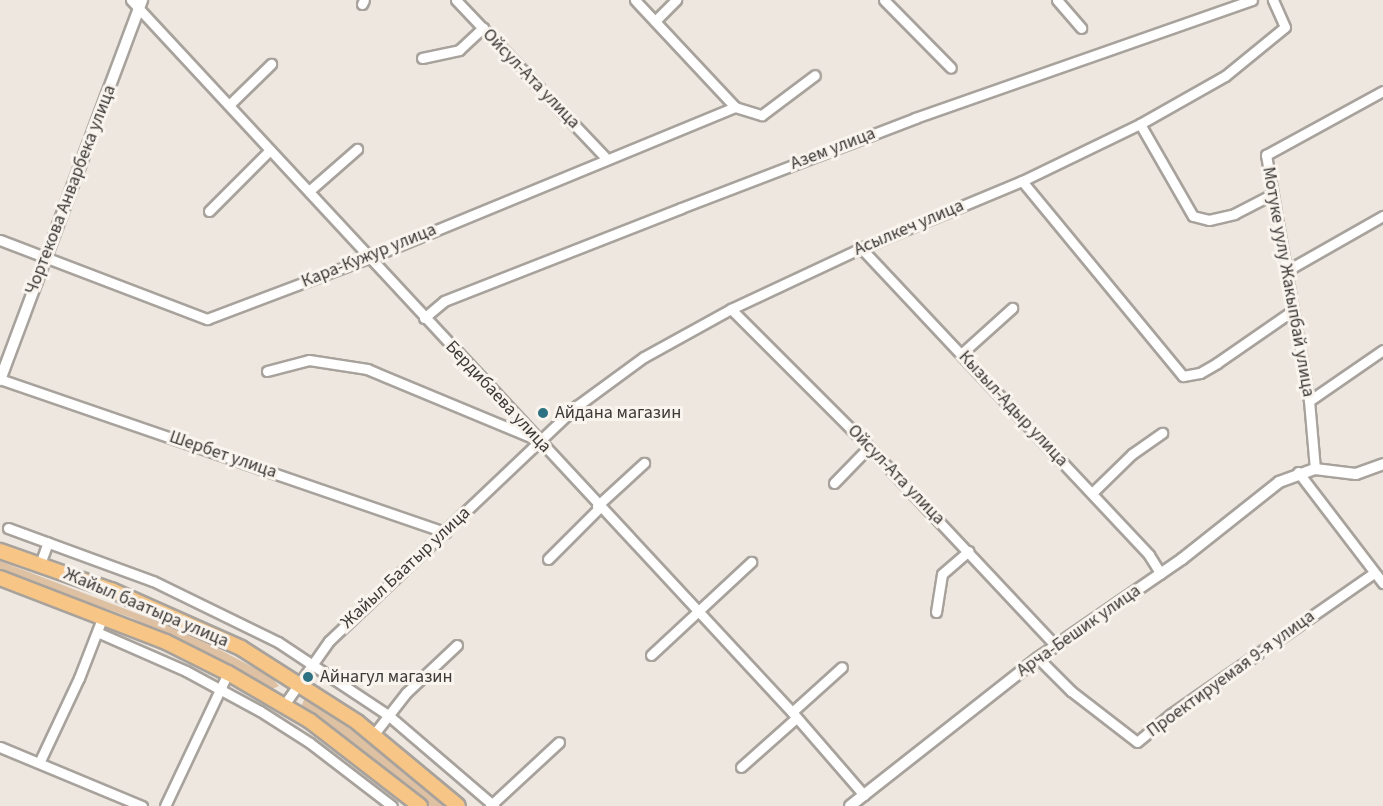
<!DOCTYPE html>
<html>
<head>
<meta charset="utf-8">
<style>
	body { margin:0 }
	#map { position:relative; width:1383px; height:806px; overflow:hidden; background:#ede7e0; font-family:"Source Sans 3",sans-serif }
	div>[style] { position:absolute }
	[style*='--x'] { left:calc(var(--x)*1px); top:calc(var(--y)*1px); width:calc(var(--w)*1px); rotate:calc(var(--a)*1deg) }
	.green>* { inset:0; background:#dec0a2 }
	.roads { filter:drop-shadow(2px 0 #a8a29c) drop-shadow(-2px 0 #a8a29c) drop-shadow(0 2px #a8a29c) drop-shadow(0 -2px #a8a29c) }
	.minor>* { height:9px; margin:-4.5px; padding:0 4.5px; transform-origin:4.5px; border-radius:4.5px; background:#fff }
	.tertiary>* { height:10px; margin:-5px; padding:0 5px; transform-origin:5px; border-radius:5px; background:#fff }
	.primary>* { height:14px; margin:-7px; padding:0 7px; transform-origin:7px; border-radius:7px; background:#f7c586 }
	.dots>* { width:16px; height:16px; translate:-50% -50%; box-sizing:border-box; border:3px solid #faf4ee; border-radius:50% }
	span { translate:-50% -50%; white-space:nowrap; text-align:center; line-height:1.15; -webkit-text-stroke:6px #faf4ee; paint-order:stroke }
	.street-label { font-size:18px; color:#3c3937 }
	.poi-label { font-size:18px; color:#3c3937 }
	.left { translate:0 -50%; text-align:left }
</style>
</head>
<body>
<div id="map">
	<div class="green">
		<i style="clip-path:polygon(0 561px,188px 633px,270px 676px,279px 686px,272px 689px,132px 618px,0 571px)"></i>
		<i style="clip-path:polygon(304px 700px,309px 700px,364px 739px,444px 806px,430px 806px,359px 747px,301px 707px)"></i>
	</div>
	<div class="roads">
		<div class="minor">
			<i style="--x:131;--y:0;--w:972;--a:47.13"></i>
			<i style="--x:792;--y:712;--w:110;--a:49.1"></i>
			<i style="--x:456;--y:0;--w:218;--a:46.5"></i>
			<i style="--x:635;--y:0;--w:146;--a:46.9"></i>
			<i style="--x:884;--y:0;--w:95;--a:45.4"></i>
			<i style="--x:1057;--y:0;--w:37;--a:49"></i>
			<i style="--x:362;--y:4;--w:4;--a:-63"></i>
			<i style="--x:655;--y:21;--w:30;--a:-45"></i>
			<i style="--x:422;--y:58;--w:38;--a:-12"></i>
			<i style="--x:459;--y:50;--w:33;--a:-43"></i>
			<i style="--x:229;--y:105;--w:59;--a:-44.3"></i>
			<i style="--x:735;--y:107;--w:28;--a:17"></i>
			<i style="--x:762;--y:115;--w:66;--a:-37"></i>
			<i style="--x:1140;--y:124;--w:106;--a:60.1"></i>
			<i style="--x:1193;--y:216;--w:16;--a:14"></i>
			<i style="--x:1209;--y:220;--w:26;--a:-13"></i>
			<i style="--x:1234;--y:214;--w:42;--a:-27.2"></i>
			<i style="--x:1022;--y:181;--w:253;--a:50.5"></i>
			<i style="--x:1183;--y:376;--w:17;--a:-10"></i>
			<i style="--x:1200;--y:373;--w:20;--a:-30"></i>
			<i style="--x:1217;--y:363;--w:91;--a:-34.7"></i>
			<i style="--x:309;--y:191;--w:64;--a:-41.2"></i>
			<i style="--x:209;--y:211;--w:86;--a:-45"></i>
			<i style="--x:0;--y:240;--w:222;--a:20.9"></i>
			<i style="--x:207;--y:319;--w:175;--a:-20.7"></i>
			<i style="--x:371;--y:257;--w:394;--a:-22.4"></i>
			<i style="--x:861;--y:248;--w:421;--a:46.8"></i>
			<i style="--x:1149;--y:555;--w:22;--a:58"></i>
			<i style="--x:1286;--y:271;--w:112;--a:-29.6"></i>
			<i style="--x:731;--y:309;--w:195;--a:45"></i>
			<i style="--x:869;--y:447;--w:273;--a:46.8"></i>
			<i style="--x:424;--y:318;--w:26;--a:-40"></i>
			<i style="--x:444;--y:301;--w:255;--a:-21.4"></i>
			<i style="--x:681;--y:208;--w:251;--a:-21"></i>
			<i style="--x:915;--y:118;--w:357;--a:-19.3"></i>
			<i style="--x:961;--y:354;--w:69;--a:-42"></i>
			<i style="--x:267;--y:371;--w:43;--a:-14.7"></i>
			<i style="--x:309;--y:360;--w:59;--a:8.8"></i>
			<i style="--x:367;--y:369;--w:180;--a:22.6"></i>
			<i style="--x:0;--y:379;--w:471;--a:19"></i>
			<i style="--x:1309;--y:401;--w:90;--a:-34.6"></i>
			<i style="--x:1315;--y:469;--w:68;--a:-95"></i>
			<i style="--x:1309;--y:401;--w:250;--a:-99.9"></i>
			<i style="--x:1266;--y:155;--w:133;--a:-28.7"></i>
			<i style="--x:1298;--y:472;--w:140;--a:52.6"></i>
			<i style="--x:834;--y:483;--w:50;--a:-45.8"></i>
			<i style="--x:1092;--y:493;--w:56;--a:-44.3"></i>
			<i style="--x:1132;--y:454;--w:37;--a:-35"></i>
			<i style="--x:597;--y:506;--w:64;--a:-42.5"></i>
			<i style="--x:8;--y:528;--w:154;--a:20.1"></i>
			<i style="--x:153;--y:581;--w:139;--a:26"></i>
			<i style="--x:278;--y:642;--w:132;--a:33.6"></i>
			<i style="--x:388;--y:715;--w:140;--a:40.6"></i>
			<i style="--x:548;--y:559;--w:72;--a:-45"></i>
			<i style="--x:40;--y:564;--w:23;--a:-70"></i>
			<i style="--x:936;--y:612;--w:38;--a:-81"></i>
			<i style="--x:942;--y:574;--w:35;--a:-41"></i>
			<i style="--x:97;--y:632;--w:97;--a:23.7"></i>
			<i style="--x:186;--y:671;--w:84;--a:28.4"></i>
			<i style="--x:260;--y:711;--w:59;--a:32.6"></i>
			<i style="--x:310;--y:743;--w:103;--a:37.5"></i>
			<i style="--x:651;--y:655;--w:137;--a:-42.9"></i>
			<i style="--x:1038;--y:658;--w:47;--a:45"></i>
			<i style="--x:1071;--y:691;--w:83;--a:37.7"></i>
			<i style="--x:1137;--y:742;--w:44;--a:-39.5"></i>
			<i style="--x:1171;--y:714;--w:247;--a:-34.8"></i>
			<i style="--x:284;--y:705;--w:78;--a:-54.9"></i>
			<i style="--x:329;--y:641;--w:342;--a:-43.5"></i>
			<i style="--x:577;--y:406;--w:83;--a:-36.2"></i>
			<i style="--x:644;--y:357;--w:99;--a:-28.9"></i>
			<i style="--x:731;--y:309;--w:144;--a:-25.1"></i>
			<i style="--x:861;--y:248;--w:174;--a:-22.6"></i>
			<i style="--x:1022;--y:181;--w:131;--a:-25.8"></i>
			<i style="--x:1140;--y:124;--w:98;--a:-29.5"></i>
			<i style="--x:1225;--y:76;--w:77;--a:-39.2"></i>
			<i style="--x:1285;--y:27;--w:30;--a:-114"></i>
			<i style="--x:792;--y:712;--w:67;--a:-42"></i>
			<i style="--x:374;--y:734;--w:52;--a:-52"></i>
			<i style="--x:406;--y:693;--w:70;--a:-43.3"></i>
			<i style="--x:0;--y:747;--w:154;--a:22.6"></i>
			<i style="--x:39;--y:763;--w:94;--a:-64.8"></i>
			<i style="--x:79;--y:678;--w:66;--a:-68.8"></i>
			<i style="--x:741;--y:767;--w:74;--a:-41.7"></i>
			<i style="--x:165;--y:806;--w:147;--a:-64.7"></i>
			<i style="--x:490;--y:806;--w:94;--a:-42.8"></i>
		</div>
		<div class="tertiary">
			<i style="--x:0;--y:380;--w:406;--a:-69.5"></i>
			<i style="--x:850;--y:806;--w:239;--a:-38.2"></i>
			<i style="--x:1038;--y:658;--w:175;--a:-34.5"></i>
			<i style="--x:1182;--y:559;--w:124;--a:-38.4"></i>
			<i style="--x:1279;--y:482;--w:38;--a:-20"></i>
			<i style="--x:1315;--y:469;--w:41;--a:7"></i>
			<i style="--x:1356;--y:474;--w:29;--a:-20"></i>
		</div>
		<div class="primary">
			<i style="--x:0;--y:551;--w:118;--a:19.4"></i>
			<i style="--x:111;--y:590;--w:142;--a:24"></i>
			<i style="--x:241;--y:648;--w:138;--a:32.5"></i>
			<i style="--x:357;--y:722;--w:131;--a:39.7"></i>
			<i style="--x:0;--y:578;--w:178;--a:21.1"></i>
			<i style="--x:166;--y:642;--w:69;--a:26.6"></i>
			<i style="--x:228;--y:673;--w:95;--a:30.3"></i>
			<i style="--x:310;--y:721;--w:139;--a:37.7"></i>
		</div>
	</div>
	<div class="dots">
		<i style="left:543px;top:413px;background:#2e7182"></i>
		<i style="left:308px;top:677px;background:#2e7182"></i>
	</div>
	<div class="street-label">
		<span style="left:531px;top:79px;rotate:46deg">Ойсул-Ата улица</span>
		<span style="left:833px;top:149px;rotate:-21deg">Азем улица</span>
		<span style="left:71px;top:190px;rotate:-69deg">Чортекова Анварбека улица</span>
		<span style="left:909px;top:228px;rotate:-23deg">Асылкеч улица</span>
		<span style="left:369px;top:256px;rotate:-22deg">Кара-Кужур улица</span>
		<span style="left:1288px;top:282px;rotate:80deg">Мотуке уулу Жакыпбай улица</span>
		<span style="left:498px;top:397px;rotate:47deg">Бердибаева улица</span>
		<span style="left:1013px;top:409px;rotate:47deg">Кызыл-Адыр улица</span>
		<span style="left:223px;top:455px;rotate:19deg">Шербет улица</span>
		<span style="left:896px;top:475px;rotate:46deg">Ойсул-Ата улица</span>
		<span style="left:406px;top:568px;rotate:-43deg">Жайыл Баатыр улица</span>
		<span style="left:146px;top:608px;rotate:23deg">Жайыл баатыра улица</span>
		<span style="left:1079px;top:631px;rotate:-35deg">Арча-Бешик улица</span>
		<span style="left:1231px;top:674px;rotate:-36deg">Проектируемая 9-я улица</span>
	</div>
	<div class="poi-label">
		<span class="left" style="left:555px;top:413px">Айдана магазин</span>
		<span class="left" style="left:320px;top:677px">Айнагул магазин</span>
	</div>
</div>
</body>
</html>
